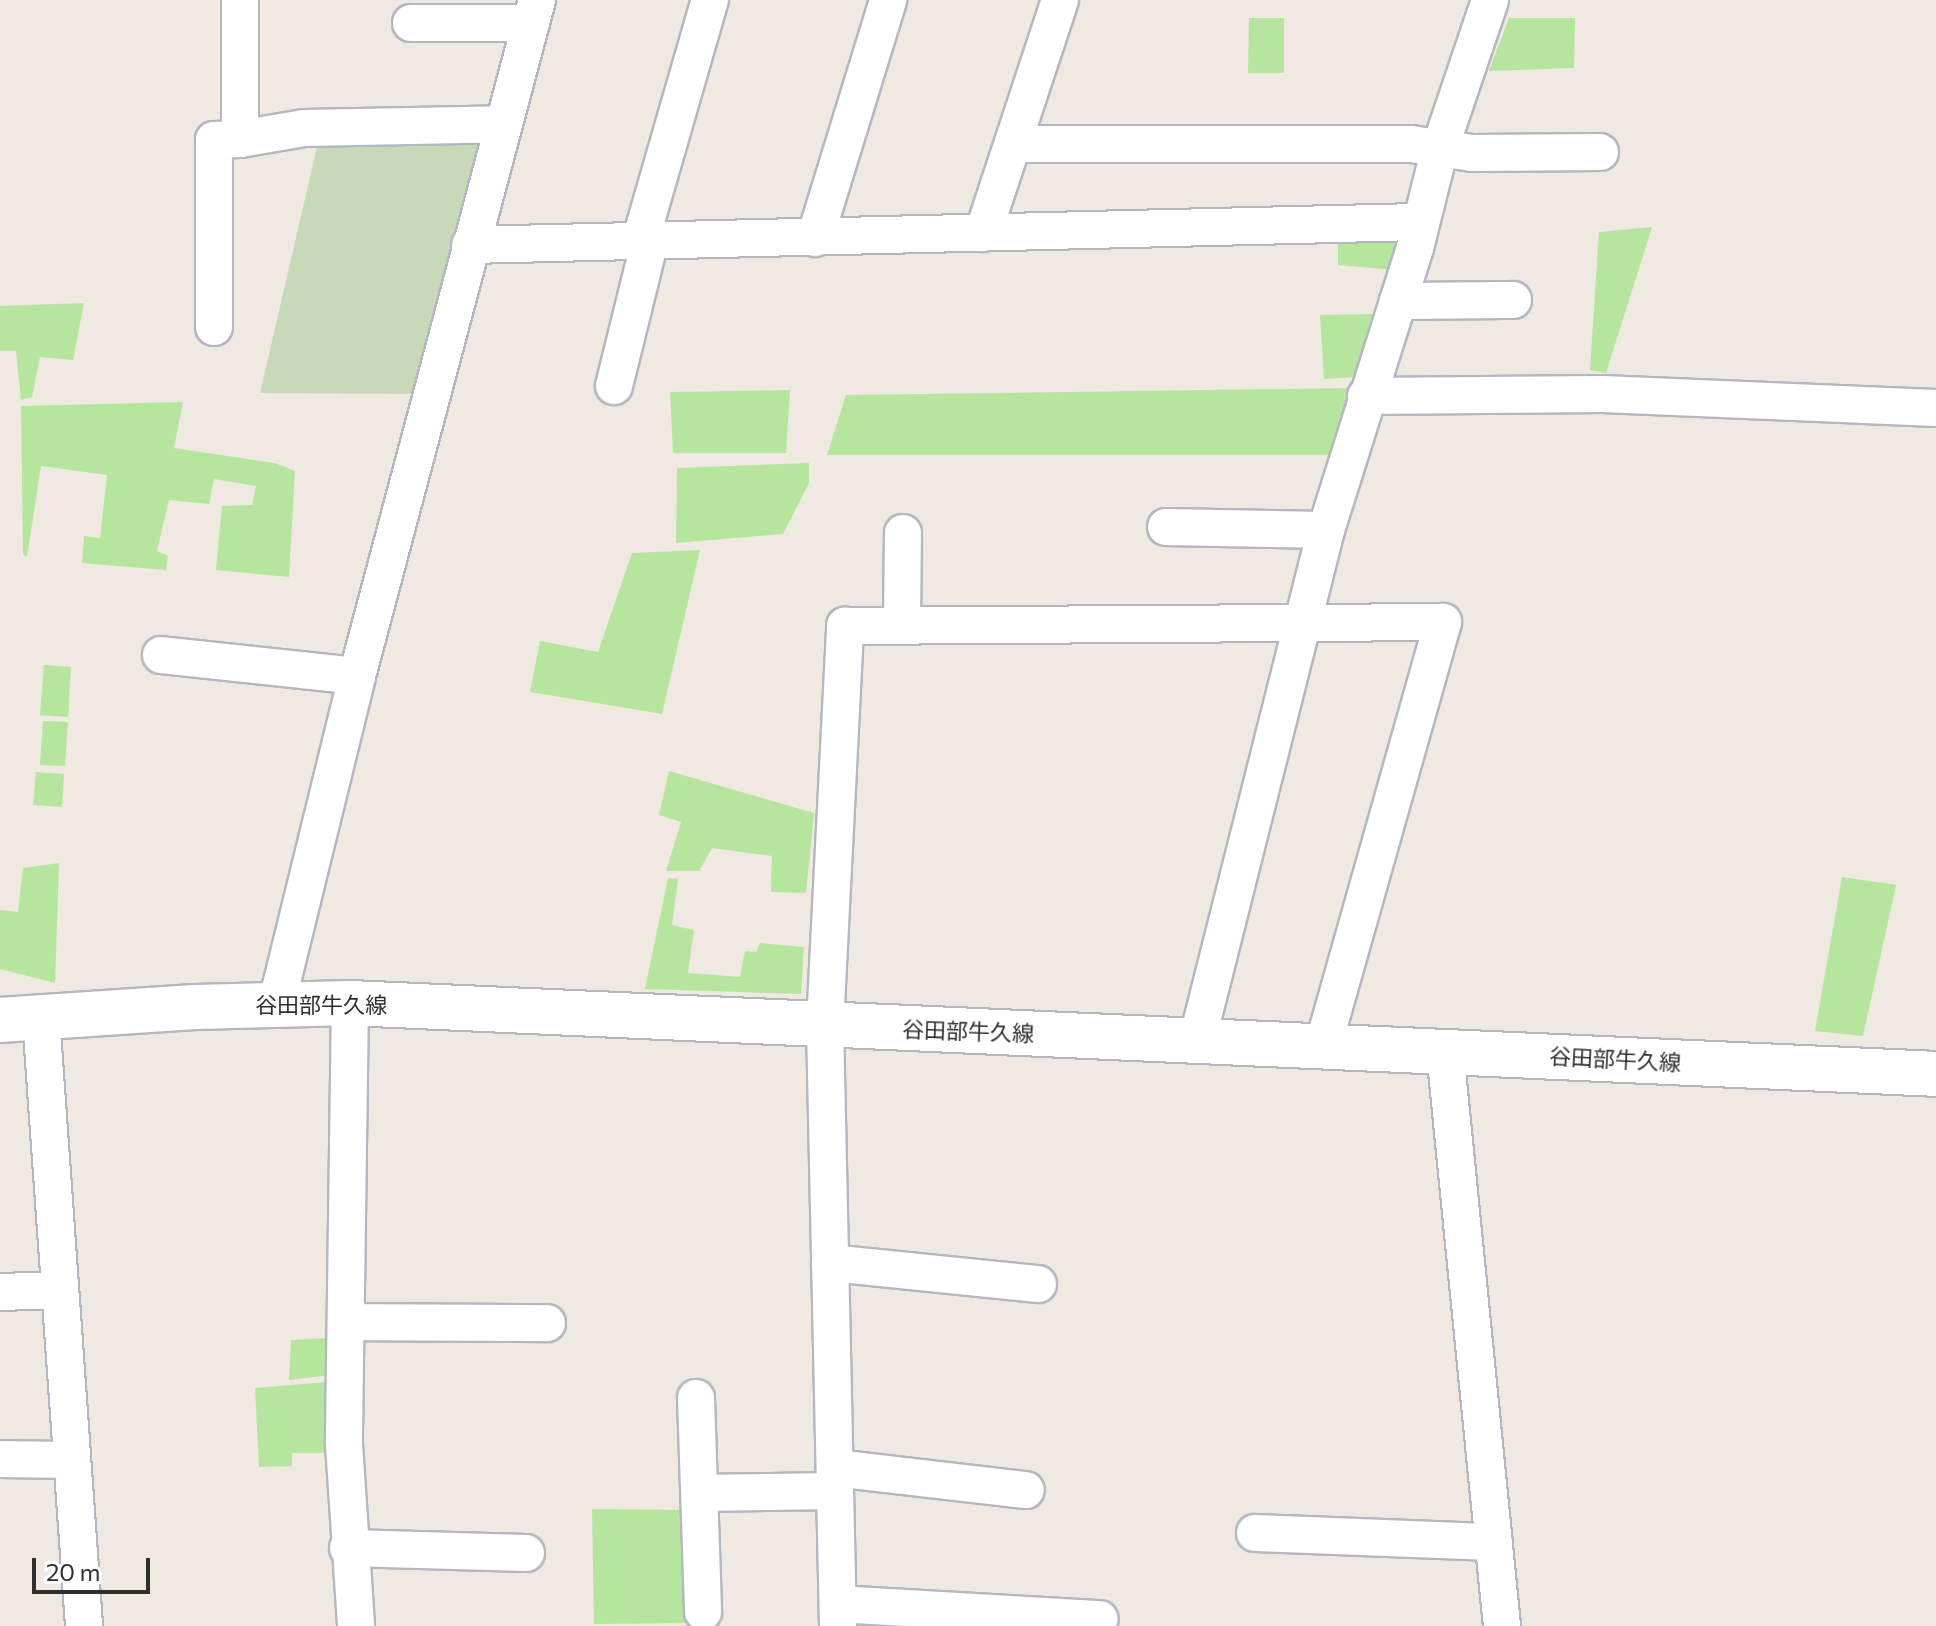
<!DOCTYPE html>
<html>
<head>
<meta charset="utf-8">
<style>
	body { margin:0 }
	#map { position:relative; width:1936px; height:1626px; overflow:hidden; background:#efe9e1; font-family:Commissioner,"Noto Sans JP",sans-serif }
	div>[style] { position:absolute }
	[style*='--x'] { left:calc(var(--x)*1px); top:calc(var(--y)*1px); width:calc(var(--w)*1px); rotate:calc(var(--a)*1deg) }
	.green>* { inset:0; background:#b6e59e }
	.cemetery>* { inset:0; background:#c8d9b8 }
	.roads { filter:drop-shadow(2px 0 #b4b7c1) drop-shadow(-2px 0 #b4b7c1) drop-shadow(0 2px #b4b7c1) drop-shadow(0 -2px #b4b7c1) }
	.street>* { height:36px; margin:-18px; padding:0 18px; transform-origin:18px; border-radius:18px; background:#fff }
	.secondary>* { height:44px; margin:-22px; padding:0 22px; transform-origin:22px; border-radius:22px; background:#fff }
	span { translate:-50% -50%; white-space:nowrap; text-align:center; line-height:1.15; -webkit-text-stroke:7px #fff; paint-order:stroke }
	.street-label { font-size:22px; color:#2e2e2e }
	.scale { position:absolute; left:32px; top:1558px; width:118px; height:36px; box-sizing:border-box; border:4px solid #2e2e2e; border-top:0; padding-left:10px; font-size:24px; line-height:28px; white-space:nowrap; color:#2e2e2e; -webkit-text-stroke:6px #fff; paint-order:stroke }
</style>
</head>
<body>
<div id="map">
	<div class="green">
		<i style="clip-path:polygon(1249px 18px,1284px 18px,1284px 73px,1248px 73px)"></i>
		<i style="clip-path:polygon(1509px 18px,1575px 18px,1574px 68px,1489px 71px)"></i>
		<i style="clip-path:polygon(1652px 227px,1606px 373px,1590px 370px,1599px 232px)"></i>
		<i style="clip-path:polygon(1393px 240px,1398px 252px,1393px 270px,1338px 265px,1338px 241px)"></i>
		<i style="clip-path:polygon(84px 303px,73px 360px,40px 357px,32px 397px,21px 400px,16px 351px,0 351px,0 306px)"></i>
		<i style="clip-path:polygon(1378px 314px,1358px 377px,1324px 379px,1320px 315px)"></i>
		<i style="clip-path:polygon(1353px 388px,1331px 455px,827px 455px,846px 395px)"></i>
		<i style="clip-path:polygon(790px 390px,786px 453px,673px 453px,670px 392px)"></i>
		<i style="clip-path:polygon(183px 402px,174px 448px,275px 463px,295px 471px,289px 577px,216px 570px,222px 506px,252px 505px,256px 486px,214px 479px,209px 504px,169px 500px,157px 551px,168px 556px,166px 570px,82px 563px,84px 536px,100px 538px,107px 475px,41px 466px,27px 557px,23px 554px,21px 406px)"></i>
		<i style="clip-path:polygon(809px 463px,809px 483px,783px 534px,676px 543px,677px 468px)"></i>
		<i style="clip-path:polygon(700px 550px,662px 714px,530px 692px,540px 641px,598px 652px,632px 553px)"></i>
		<i style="clip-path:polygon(44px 665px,71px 667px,68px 717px,40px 715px)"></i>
		<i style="clip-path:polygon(43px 721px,68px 722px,65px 766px,40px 765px)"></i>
		<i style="clip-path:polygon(669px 771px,814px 813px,806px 893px,771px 892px,772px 856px,712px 848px,699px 871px,666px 871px,681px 822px,659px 815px)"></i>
		<i style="clip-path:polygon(36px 772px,64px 774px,62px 807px,33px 805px)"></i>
		<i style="clip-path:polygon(59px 863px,55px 983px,0 969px,0 910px,18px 912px,23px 868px)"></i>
		<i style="clip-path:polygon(1842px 877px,1896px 885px,1863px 1036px,1815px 1031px)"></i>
		<i style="clip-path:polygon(668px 878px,678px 879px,672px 925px,694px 930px,688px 973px,740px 977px,745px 951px,756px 952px,760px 943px,804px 947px,801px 994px,645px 989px)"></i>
		<i style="clip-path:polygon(330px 1338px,330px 1375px,289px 1380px,291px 1340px)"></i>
		<i style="clip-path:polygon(327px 1382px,331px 1453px,292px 1453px,292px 1466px,259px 1467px,255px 1388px)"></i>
		<i style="clip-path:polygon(592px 1509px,689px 1510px,686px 1623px,594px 1624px)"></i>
	</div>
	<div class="cemetery">
		<i style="clip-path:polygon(486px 142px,423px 394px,260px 393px,317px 147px)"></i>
	</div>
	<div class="roads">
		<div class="street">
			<i style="--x:240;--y:0;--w:139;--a:90"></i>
			<i style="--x:411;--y:23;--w:120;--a:0"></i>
			<i style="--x:1013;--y:144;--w:398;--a:0"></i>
			<i style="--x:1411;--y:144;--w:62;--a:8.4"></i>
			<i style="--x:1472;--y:153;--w:128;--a:-0.4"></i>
			<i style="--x:983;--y:233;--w:245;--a:-71.7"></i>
			<i style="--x:815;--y:238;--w:249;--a:-72.9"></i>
			<i style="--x:640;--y:242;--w:252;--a:-73.9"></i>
			<i style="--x:470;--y:245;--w:949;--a:-1.39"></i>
			<i style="--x:1398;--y:301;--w:115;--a:-0.5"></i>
			<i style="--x:214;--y:327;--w:187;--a:-90"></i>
			<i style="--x:214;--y:140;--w:26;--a:-2"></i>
			<i style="--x:240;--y:139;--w:65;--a:-9.8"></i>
			<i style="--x:304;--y:128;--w:200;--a:-1.1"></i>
			<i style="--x:614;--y:386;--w:149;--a:-76.1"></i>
			<i style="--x:1366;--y:396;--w:236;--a:-0.5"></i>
			<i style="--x:1602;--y:394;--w:334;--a:2.4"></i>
			<i style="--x:1166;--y:527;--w:160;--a:1.1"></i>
			<i style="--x:902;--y:625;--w:92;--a:-89.4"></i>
			<i style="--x:161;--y:655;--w:197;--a:6.1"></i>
			<i style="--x:350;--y:1003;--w:441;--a:90.8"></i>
			<i style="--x:344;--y:1444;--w:182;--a:86.2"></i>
			<i style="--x:280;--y:1004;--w:18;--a:-87"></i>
			<i style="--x:281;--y:986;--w:319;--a:-76.2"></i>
			<i style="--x:357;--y:676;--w:700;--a:-75.09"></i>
			<i style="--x:41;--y:1018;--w:610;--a:85.95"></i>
			<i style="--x:1197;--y:1041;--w:527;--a:-75.83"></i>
			<i style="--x:1326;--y:530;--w:296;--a:-72.5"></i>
			<i style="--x:1415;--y:248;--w:103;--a:-76"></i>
			<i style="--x:1440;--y:148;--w:156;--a:-71.3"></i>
			<i style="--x:1445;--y:1051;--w:578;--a:84.34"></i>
			<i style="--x:830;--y:1263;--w:209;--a:5.8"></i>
			<i style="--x:0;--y:1292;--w:59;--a:-1.9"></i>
			<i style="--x:348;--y:1322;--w:199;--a:0.3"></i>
			<i style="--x:696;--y:1398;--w:214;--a:88.1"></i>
			<i style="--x:0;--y:1459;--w:71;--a:0.8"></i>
			<i style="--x:835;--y:1468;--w:192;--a:6.6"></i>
			<i style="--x:700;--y:1493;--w:135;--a:-0.8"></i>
			<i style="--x:1255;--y:1533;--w:239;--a:2.2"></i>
			<i style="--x:348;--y:1548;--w:178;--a:1.6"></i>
			<i style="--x:838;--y:1604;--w:262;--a:3.3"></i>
			<i style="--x:838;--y:1626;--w:601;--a:-91.24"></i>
			<i style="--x:825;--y:1025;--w:400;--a:-87.1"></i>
			<i style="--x:845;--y:626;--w:598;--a:-0.38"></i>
			<i style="--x:1443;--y:622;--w:441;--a:105.8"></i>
		</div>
		<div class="secondary">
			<i style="--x:0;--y:1020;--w:195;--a:-3.8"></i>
			<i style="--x:195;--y:1007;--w:155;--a:-1.5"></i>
			<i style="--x:350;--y:1003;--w:1588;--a:2.56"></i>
		</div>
	</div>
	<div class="street-label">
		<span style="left:321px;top:1005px">谷田部牛久線</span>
		<span style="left:968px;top:1031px;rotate:2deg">谷田部牛久線</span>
		<span style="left:1615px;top:1059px;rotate:3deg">谷田部牛久線</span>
	</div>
	<div class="scale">20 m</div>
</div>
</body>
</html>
